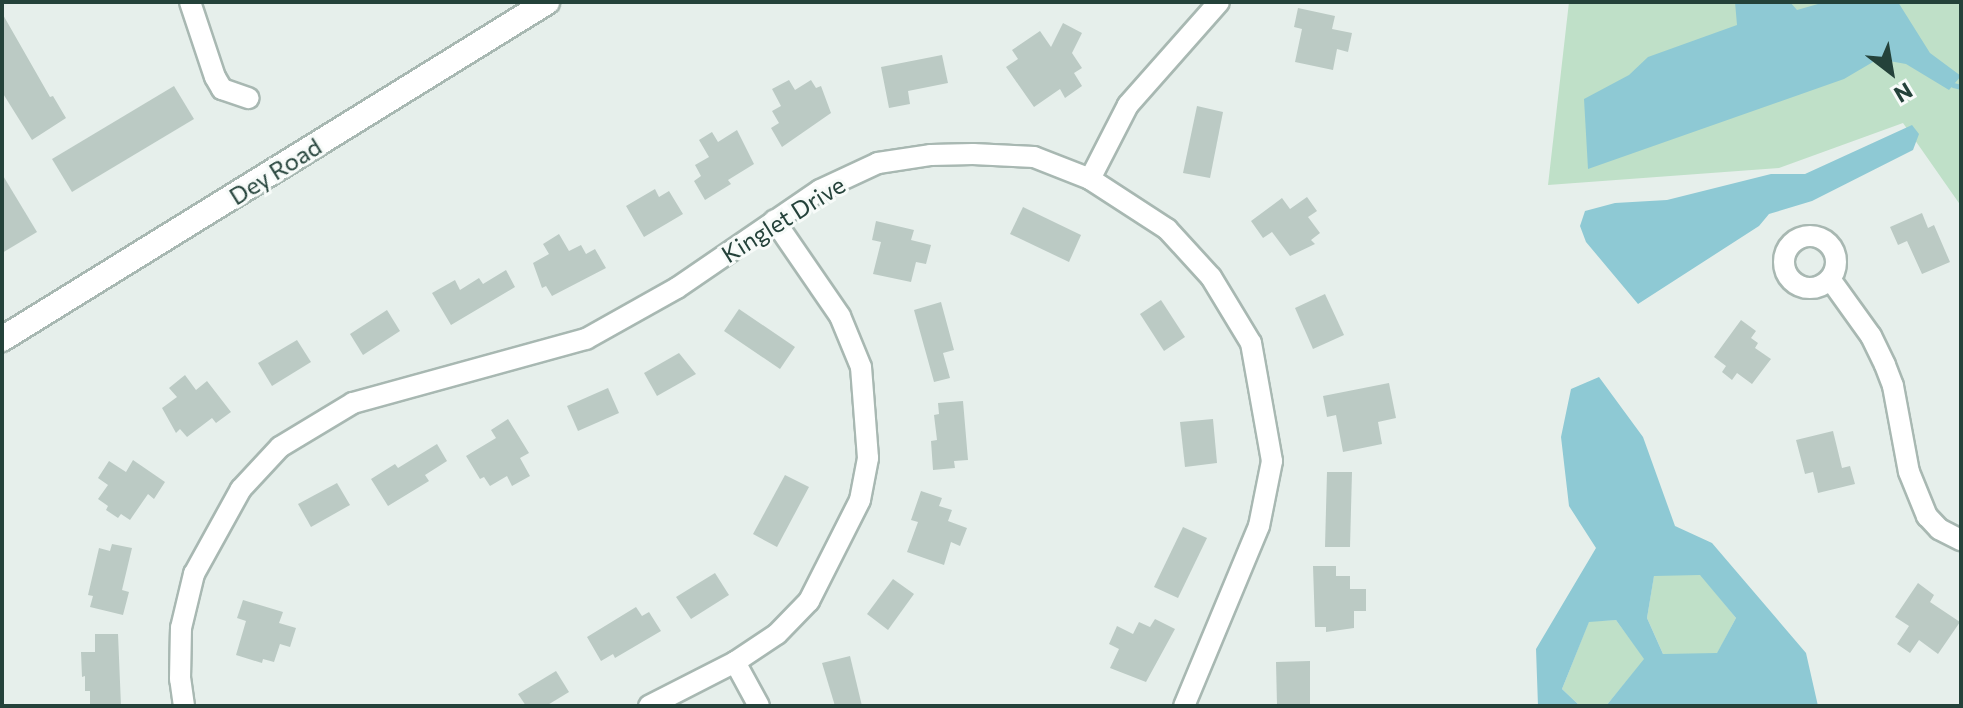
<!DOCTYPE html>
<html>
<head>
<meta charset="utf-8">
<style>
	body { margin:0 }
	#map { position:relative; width:1963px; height:708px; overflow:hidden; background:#e6efeb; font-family:Commissioner,sans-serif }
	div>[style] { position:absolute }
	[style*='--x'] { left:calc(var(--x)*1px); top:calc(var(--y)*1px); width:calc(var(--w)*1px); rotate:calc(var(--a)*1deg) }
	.green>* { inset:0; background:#bfe0c8 }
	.water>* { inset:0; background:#8ec9d4 }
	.stream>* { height:5px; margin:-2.5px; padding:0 2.5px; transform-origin:2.5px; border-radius:2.5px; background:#8ec9d4 }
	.building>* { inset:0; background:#bbcac4 }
	.roads { filter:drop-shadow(2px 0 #a8b8b2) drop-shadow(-2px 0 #a8b8b2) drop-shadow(0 2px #a8b8b2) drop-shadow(0 -2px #a8b8b2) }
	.minor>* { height:20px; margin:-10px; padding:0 10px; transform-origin:10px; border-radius:10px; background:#fff }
	.minor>.ring { margin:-10px; padding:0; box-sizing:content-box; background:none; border:20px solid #fff; border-radius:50% }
	.secondary>* { height:24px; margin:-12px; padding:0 12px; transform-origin:12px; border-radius:12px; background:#fff }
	span { translate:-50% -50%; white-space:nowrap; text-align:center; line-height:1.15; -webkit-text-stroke:6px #f7fbf9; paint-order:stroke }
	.street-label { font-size:24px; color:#24423a }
	.frame { position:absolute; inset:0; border:4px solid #24423a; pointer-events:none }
	.north { position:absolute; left:1851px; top:32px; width:80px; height:80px; -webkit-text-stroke:6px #f7fbf9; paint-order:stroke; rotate:149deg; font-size:22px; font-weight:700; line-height:32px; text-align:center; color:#24423a }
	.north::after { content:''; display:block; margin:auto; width:28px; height:36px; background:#24423a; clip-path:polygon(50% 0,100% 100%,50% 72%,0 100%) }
</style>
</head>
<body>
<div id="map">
	<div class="green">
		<i style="clip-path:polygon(1569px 2px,1961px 2px,1961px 206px,1903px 123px,1779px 168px,1548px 185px)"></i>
		<i style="clip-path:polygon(1654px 575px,1701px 575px,1736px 618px,1717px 654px,1663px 654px,1647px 618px)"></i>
		<i style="clip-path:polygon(1616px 620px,1645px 659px,1606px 706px,1580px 706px,1562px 689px,1589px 621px)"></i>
	</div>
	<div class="water">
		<i style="clip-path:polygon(1735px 2px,1790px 2px,1797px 10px,1825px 2px,1898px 2px,1930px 53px,1961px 76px,1949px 90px,1906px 64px,1878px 59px,1844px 79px,1588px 169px,1584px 99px,1629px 75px,1648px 57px,1737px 25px)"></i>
		<i style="clip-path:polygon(1912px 125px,1919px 134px,1913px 150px,1812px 201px,1769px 214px,1759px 226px,1638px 304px,1586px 242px,1580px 226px,1585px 211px,1615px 203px,1667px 200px,1771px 174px,1805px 174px)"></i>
		<i style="clip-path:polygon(evenodd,1599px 377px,1643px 437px,1675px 526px,1712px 543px,1806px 653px,1818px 706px,1606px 706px,1644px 659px,1616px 620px,1589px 622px,1562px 689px,1580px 706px,1538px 706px,1536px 649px,1596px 548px,1569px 506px,1561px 437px,1571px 389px,1599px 377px,1700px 575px,1736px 618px,1717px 653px,1663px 654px,1647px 618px,1654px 576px,1700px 575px)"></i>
	</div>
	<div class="stream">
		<i style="--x:1953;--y:85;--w:8;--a:14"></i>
	</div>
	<div class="building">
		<i style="clip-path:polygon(1298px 8px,1335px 16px,1332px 29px,1352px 33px,1348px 52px,1337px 49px,1333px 70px,1295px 62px,1302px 29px,1294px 27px)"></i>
		<i style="clip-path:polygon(2px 13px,50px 97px,53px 96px,66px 118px,32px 140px,2px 92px)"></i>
		<i style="clip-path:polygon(1063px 23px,1082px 33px,1072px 53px,1082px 68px,1074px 73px,1082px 86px,1065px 98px,1060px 89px,1034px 107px,1006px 67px,1018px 59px,1012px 50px,1040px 31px,1051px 47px)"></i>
		<i style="clip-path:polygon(942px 55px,948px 83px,908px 91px,910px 104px,889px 108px,881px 67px)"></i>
		<i style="clip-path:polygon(789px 80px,795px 90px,811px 80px,816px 88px,821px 86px,831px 113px,782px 147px,771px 128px,779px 123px,772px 111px,781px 106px,772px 89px)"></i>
		<i style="clip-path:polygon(174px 86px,194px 119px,72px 192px,52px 159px)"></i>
		<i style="clip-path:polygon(1197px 106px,1223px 112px,1210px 178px,1183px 173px)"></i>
		<i style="clip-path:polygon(737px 130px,754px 164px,728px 180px,731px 184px,705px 200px,694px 181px,701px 176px,695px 165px,709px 157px,699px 140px,712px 132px,718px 142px)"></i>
		<i style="clip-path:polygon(2px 174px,37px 232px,2px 253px)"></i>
		<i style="clip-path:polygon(655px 189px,659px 197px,669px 191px,683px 214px,644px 237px,626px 206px)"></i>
		<i style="clip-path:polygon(1307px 197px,1317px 211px,1308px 217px,1320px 233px,1311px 240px,1315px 244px,1290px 256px,1272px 232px,1263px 238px,1251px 221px,1282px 198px,1290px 209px)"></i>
		<i style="clip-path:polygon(1023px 207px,1081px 235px,1069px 262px,1010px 234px)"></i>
		<i style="clip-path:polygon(1922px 213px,1928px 228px,1934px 225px,1950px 262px,1922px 274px,1907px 241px,1898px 245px,1890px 227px)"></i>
		<i style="clip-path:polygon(876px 221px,914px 230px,911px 240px,931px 245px,926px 264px,916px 262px,911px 282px,873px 274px,881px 242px,872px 240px)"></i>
		<i style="clip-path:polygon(559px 234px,569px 251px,581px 245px,586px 254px,595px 249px,606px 268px,552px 296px,546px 286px,542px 288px,533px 263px,549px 254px,543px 244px)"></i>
		<i style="clip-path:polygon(506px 270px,515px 287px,451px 325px,432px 293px,455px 280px,460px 290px,479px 278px,483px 284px)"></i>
		<i style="clip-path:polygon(1325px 294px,1344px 335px,1313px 349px,1295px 308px)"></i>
		<i style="clip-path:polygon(1161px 300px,1185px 337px,1164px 351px,1140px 314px)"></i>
		<i style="clip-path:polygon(941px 302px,954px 350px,943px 353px,950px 378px,934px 382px,914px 310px)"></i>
		<i style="clip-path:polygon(739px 309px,795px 347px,780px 369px,724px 331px)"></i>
		<i style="clip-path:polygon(387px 310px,400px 331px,363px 355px,350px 334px)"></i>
		<i style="clip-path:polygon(1741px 320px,1756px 331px,1751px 338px,1758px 343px,1755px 348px,1771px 359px,1752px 384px,1737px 373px,1732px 380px,1722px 372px,1726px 366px,1714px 357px)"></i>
		<i style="clip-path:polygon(297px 340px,311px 362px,272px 386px,258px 363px)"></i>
		<i style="clip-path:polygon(679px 353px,696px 374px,657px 396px,644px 373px)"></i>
		<i style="clip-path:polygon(185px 375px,196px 390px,207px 381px,231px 412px,216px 423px,212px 418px,187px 437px,180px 429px,176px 433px,162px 408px,177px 397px,169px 388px)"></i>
		<i style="clip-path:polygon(1389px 383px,1396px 418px,1378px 422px,1382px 444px,1343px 452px,1336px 415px,1327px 417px,1323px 396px)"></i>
		<i style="clip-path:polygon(608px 388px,619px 413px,578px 431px,567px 406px)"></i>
		<i style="clip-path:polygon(963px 401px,968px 460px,954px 461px,955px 468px,933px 470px,931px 441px,937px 440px,934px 415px,939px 414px,938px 403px)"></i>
		<i style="clip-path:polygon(508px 419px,529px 453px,520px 458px,530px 476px,512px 486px,507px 476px,490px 486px,484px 477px,480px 479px,466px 456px,496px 438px,491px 430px)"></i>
		<i style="clip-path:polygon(1213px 419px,1217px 463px,1185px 467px,1180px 422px)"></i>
		<i style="clip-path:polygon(1833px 431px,1842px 468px,1850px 466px,1855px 484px,1818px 493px,1813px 472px,1805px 474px,1796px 440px)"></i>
		<i style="clip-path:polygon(437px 444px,447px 461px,425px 475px,429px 481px,388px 506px,371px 479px,395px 464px,398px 468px)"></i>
		<i style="clip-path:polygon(133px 460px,165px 482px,154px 499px,148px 494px,130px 520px,121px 514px,118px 518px,106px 510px,108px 506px,98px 499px,108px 485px,98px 478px,109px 461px,126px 472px)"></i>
		<i style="clip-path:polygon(1327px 472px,1352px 472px,1350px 547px,1325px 547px)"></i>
		<i style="clip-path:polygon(785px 475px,809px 487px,777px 547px,753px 534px)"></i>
		<i style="clip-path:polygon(337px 483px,350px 505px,311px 527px,298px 504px)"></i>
		<i style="clip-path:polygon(921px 491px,942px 498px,939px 506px,952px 510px,948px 521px,967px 528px,960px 546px,951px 542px,944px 565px,907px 552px,918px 522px,911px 520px)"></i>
		<i style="clip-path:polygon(1183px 527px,1207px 538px,1178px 598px,1154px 587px)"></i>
		<i style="clip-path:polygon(112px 544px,132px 548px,122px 590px,129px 592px,123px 615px,90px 607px,93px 596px,88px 595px,99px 548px,110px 551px)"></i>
		<i style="clip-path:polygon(1313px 566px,1336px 566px,1336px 576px,1350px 576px,1350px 589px,1366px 589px,1366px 611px,1354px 611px,1354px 628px,1326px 632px,1326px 627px,1315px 627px)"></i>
		<i style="clip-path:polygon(715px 573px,729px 595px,691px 619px,676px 597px)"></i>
		<i style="clip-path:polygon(893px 579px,914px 594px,888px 630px,867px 614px)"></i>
		<i style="clip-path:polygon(1918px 583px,1934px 595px,1930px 602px,1960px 622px,1938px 654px,1919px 640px,1910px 653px,1897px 644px,1909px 626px,1895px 617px)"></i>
		<i style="clip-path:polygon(243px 600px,283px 612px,279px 623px,296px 628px,290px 647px,280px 644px,274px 662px,263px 659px,262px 663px,236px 655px,246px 621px,237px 618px)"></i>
		<i style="clip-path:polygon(636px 607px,642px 616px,649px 612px,661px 631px,615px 658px,613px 654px,601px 661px,587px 637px)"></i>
		<i style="clip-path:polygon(1155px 619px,1175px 629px,1146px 682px,1110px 668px,1119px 649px,1109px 644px,1117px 626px,1133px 634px,1139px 622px,1150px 627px)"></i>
		<i style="clip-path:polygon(95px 634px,118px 634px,121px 706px,90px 706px,90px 691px,85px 691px,85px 676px,82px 677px,81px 652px,95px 652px)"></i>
		<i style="clip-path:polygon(850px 656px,862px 706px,835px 706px,822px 663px)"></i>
		<i style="clip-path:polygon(1310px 661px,1310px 704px,1277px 705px,1276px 662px)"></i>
		<i style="clip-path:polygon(556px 671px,569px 692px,546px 706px,526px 706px,518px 694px)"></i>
	</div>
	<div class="roads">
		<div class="minor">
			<i style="--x:190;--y:2;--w:79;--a:71.6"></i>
			<i style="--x:215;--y:77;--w:14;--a:60"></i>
			<i style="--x:222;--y:89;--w:28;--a:19"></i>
			<i style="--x:1090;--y:179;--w:83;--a:-62.8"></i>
			<i style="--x:1128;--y:105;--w:137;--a:-48.5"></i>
			<i class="ring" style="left:1784px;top:236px;width:32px;height:32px"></i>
			<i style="--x:1830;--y:279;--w:70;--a:54.3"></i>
			<i style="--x:1871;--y:336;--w:32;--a:64"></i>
			<i style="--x:1885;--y:365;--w:22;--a:69"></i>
			<i style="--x:1893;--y:386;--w:87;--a:79.5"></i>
			<i style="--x:1909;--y:472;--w:48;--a:67.8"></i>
			<i style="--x:1927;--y:516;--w:18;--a:47"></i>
			<i style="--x:1939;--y:529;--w:25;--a:27"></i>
			<i style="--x:735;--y:662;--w:50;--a:61.4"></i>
			<i style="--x:184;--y:706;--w:27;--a:-98"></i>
			<i style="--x:180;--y:679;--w:51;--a:-88.9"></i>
			<i style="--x:181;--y:628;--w:56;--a:-76.5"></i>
			<i style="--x:194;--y:574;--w:97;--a:-61.1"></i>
			<i style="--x:241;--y:489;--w:57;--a:-47.1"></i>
			<i style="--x:280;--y:447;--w:85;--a:-31.1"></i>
			<i style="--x:353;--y:403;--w:242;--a:-15.4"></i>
			<i style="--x:586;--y:339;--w:104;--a:-29.3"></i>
			<i style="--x:677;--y:288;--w:173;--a:-34.4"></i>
			<i style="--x:820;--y:190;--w:64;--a:-25"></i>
			<i style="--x:878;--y:163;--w:54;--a:-8.6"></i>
			<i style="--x:931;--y:155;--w:42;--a:-1.4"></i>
			<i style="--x:973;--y:154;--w:61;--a:2.8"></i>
			<i style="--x:1034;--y:157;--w:60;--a:21.4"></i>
			<i style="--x:1090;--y:179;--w:92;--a:33"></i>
			<i style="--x:1167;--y:229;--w:65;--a:47.5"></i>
			<i style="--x:1211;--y:277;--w:77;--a:58.8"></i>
			<i style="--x:1251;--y:343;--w:120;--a:79.9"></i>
			<i style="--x:1272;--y:461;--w:66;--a:101.3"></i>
			<i style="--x:1259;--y:526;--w:195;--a:112.6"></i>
			<i style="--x:649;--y:706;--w:97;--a:-27.1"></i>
			<i style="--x:735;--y:662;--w:50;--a:-33.7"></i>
			<i style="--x:777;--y:634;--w:46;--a:-45.9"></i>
			<i style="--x:809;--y:601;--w:113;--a:-63.2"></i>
			<i style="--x:860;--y:500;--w:43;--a:-79.2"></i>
			<i style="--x:868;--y:458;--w:91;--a:-94.4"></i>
			<i style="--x:861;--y:367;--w:55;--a:-112.4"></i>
			<i style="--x:840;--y:316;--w:116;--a:-124.5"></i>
		</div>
		<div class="secondary">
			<i style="--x:2;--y:339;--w:641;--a:-31.73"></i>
		</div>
	</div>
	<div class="street-label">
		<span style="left:275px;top:171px;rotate:-32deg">Dey Road</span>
		<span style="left:783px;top:219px;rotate:-32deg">Kinglet Drive</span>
	</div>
	<div class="frame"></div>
	<div class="north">N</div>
</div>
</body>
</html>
